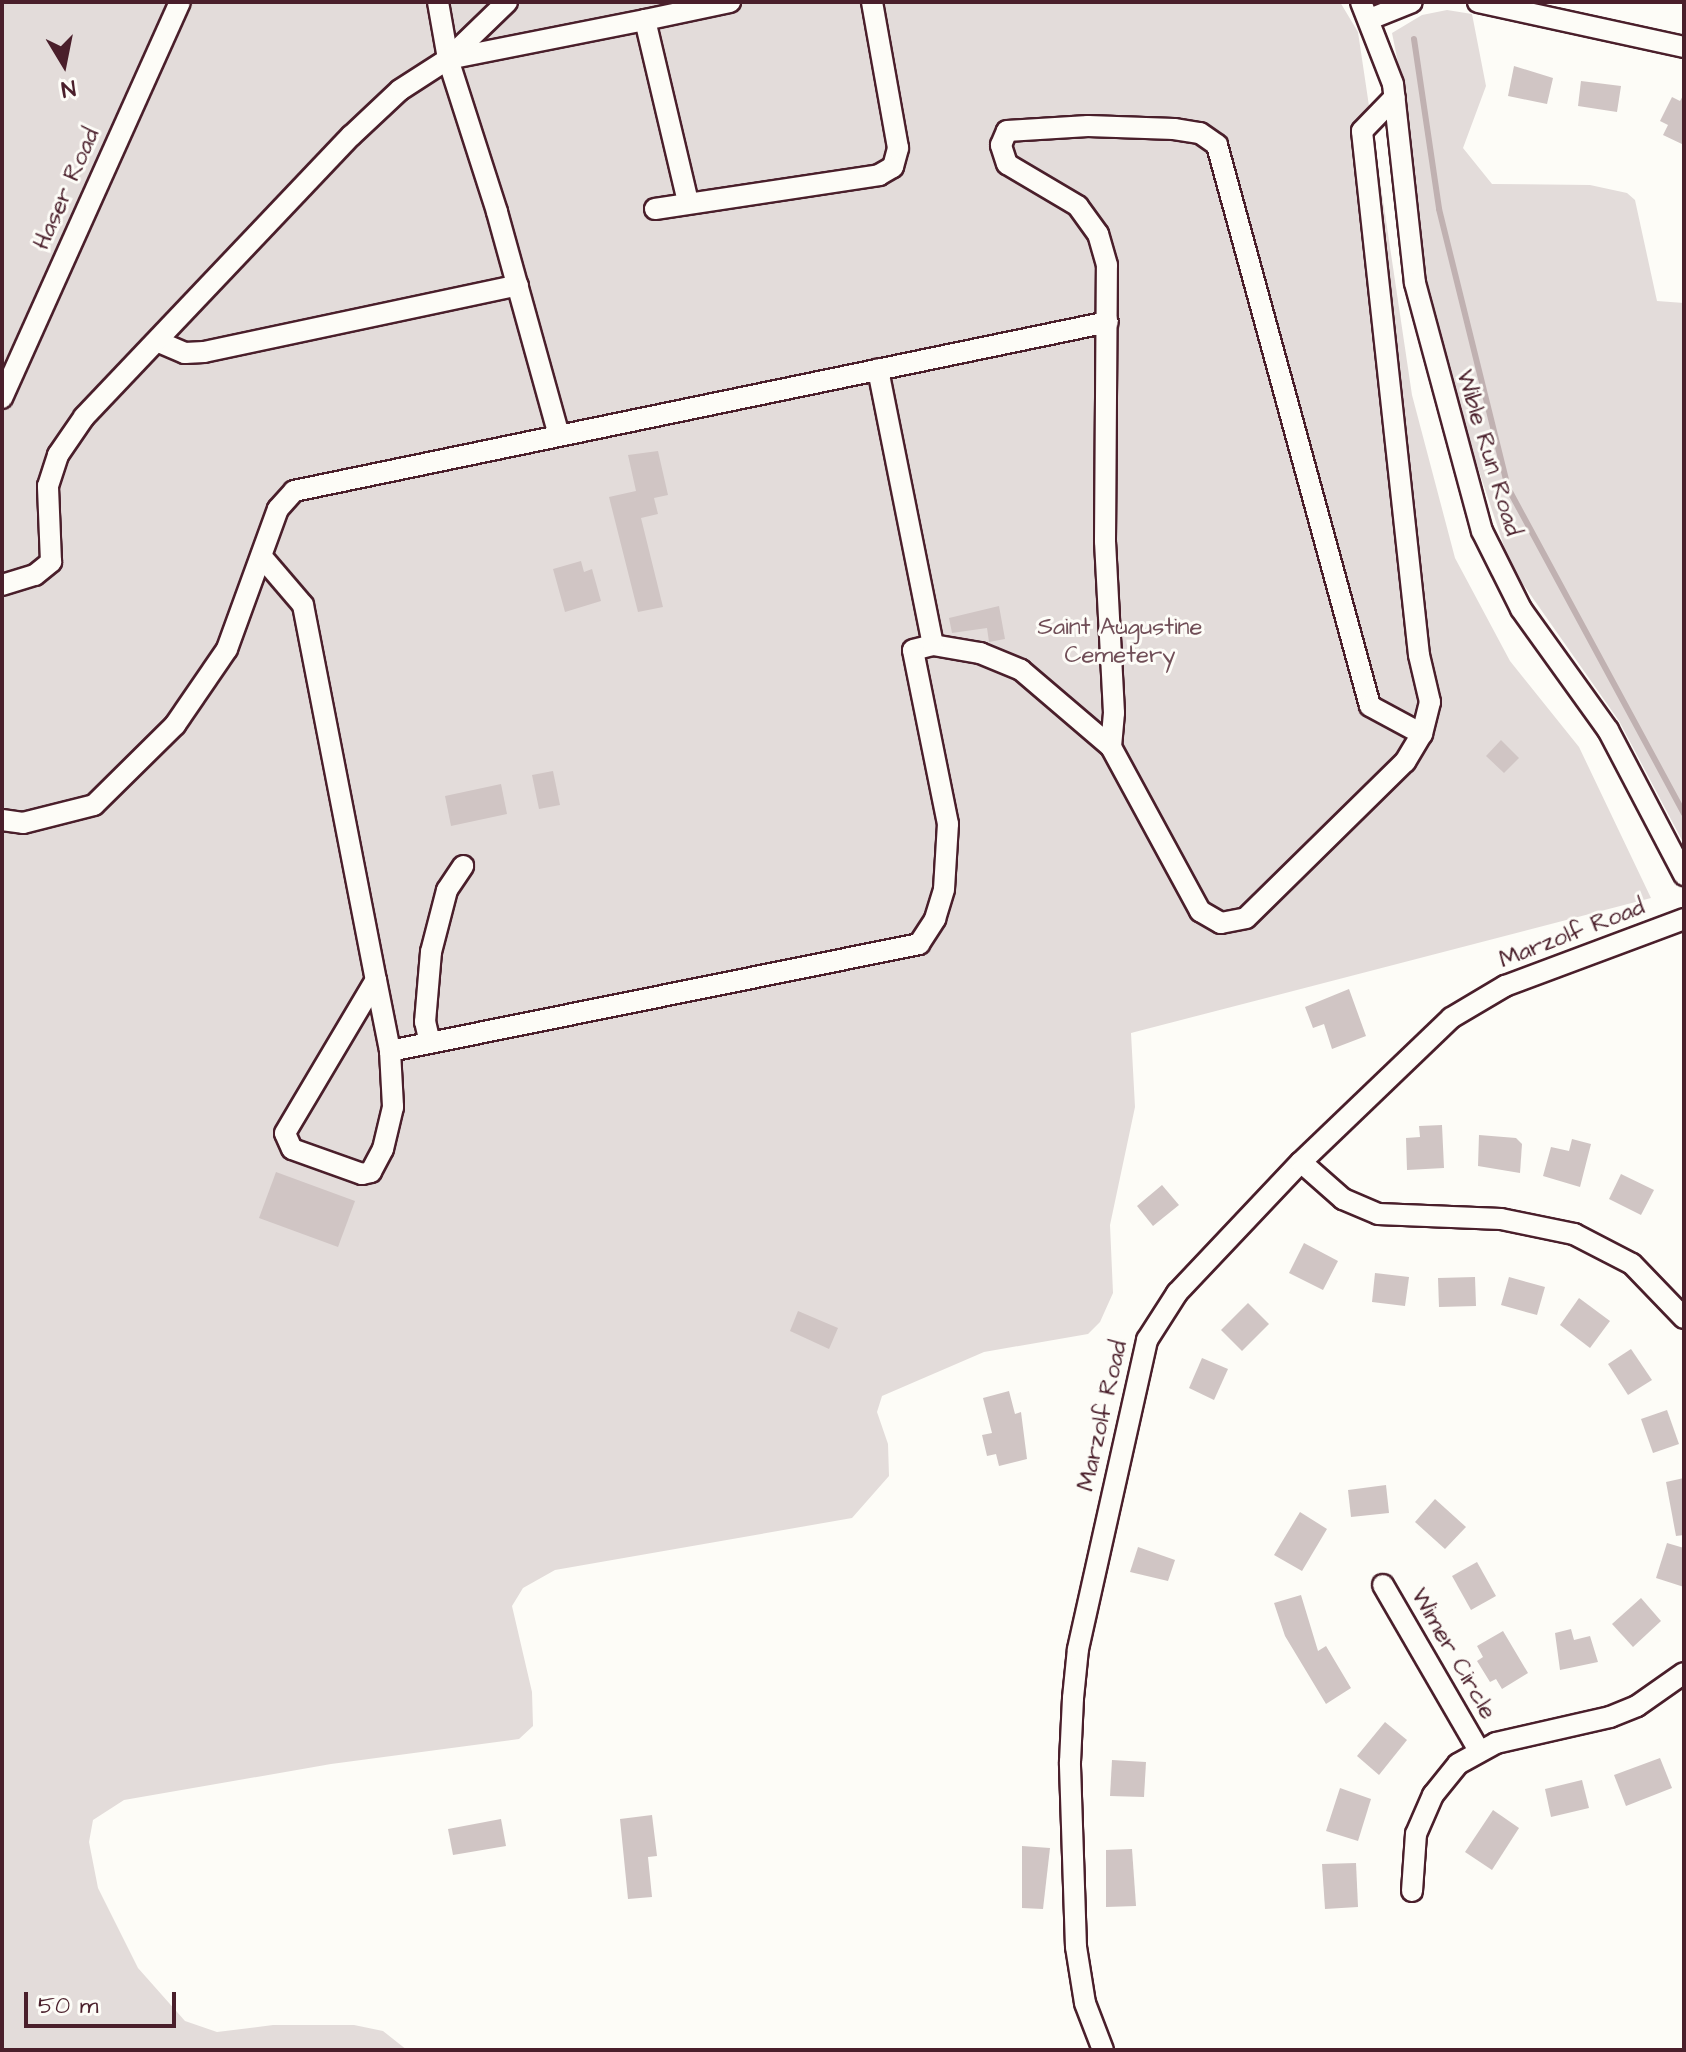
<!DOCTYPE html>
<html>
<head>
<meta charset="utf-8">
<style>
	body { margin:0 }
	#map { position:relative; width:1686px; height:2052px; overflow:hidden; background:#fdfcf7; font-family:"Architects Daughter",sans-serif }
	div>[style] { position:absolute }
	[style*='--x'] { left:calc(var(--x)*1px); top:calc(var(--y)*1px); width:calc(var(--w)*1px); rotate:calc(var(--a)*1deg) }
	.green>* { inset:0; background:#e3dcda }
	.stream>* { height:6px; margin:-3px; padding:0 3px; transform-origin:3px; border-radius:3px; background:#c0b1b1 }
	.building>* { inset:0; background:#d0c5c4 }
	.roads { filter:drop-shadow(2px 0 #4a1f2b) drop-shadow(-2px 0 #4a1f2b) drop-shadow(0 2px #4a1f2b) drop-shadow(0 -2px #4a1f2b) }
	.minor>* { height:20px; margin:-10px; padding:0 10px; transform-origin:10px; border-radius:10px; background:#fdfcf7 }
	span { translate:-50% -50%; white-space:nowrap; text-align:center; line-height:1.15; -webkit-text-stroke:6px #fdfcf7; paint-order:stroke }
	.street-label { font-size:24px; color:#4a1f2b }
	.park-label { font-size:24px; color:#704e57 }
	.frame { position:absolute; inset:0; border:4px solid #4a1f2b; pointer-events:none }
	.north { position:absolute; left:24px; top:24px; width:80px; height:80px; -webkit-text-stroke:6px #fdfcf7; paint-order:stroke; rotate:170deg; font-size:22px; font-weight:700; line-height:32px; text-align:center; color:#4a1f2b }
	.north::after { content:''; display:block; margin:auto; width:28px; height:36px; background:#4a1f2b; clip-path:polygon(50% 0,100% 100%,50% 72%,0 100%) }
	.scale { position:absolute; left:24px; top:1992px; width:152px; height:36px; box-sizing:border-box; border:4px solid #4a1f2b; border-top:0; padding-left:10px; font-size:24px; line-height:28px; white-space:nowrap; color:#4a1f2b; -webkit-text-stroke:6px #fdfcf7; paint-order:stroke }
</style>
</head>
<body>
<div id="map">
	<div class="green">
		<i style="clip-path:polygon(2px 2px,1340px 2px,1358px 32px,1412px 395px,1455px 558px,1510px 661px,1579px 747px,1651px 898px,1131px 1033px,1135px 1107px,1110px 1225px,1113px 1293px,1100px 1322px,1088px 1334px,984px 1352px,882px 1396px,877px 1412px,888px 1444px,889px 1476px,852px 1518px,555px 1570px,523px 1588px,512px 1606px,532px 1692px,533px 1726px,519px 1739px,331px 1764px,124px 1800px,93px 1820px,89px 1842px,98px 1888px,138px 1968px,185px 2021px,217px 2032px,273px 2025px,354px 2025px,383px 2031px,407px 2050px,2px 2050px)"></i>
		<i style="clip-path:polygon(1447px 10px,1472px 14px,1486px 86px,1463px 148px,1492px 184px,1590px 185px,1627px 193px,1635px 200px,1657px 301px,1684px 303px,1684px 844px,1619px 721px,1511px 567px,1471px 447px,1428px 293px,1409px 117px,1392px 33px,1422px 15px)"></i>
	</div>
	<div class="stream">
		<i style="--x:1414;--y:39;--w:172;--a:81.6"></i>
		<i style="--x:1439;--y:209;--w:287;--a:76.1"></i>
		<i style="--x:1508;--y:488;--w:370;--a:61.6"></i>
	</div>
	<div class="building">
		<i style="clip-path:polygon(1514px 66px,1553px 78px,1547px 104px,1508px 96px)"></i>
		<i style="clip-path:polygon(1581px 81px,1621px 86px,1617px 112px,1578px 106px)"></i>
		<i style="clip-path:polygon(1684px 94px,1684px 145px,1663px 135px,1668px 125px,1660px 121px,1672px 97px,1680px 101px)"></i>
		<i style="clip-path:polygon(658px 451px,668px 495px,654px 498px,658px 514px,641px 518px,663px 607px,638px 612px,609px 497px,636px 491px,628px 455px)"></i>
		<i style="clip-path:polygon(581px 561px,584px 572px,592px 569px,601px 601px,565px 612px,553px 569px)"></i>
		<i style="clip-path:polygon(999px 606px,1005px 639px,989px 642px,987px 628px,952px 633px,949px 618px)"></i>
		<i style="clip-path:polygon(1501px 740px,1519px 758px,1504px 773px,1486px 756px)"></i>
		<i style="clip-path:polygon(553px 771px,560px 805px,539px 809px,532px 775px)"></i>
		<i style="clip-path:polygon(501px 784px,507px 814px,451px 826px,445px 796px)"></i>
		<i style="clip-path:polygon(1349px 989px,1366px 1036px,1332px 1049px,1324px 1024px,1313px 1028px,1305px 1007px)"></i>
		<i style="clip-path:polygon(1442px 1125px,1444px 1168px,1407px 1170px,1406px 1138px,1420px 1137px,1419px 1126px)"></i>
		<i style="clip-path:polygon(1479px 1135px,1516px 1138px,1522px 1144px,1520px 1173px,1478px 1166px)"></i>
		<i style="clip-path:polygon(1572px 1139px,1591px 1144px,1580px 1187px,1543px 1176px,1551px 1147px,1569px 1151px)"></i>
		<i style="clip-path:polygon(276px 1172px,355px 1201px,338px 1247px,259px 1218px)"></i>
		<i style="clip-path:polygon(1621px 1174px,1654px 1190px,1641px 1215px,1609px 1199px)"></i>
		<i style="clip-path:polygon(1162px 1185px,1179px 1205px,1153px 1226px,1137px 1206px)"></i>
		<i style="clip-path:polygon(1304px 1243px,1338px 1261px,1323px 1290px,1289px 1273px)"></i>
		<i style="clip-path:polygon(1375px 1273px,1409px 1277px,1405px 1306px,1372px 1302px)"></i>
		<i style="clip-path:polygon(1475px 1277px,1476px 1306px,1439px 1307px,1438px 1278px)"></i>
		<i style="clip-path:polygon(1509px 1277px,1545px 1287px,1537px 1315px,1501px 1305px)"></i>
		<i style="clip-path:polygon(1579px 1298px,1610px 1321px,1590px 1348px,1560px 1325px)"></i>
		<i style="clip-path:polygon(1248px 1303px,1269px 1324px,1242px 1351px,1221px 1330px)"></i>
		<i style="clip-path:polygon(798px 1311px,838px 1328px,829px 1349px,790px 1331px)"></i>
		<i style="clip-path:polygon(1631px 1349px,1652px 1380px,1628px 1395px,1608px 1364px)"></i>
		<i style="clip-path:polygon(1202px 1358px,1228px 1369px,1214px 1400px,1189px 1388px)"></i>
		<i style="clip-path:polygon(1009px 1391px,1015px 1414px,1021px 1412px,1027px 1459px,999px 1466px,996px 1454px,987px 1456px,982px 1435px,992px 1433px,983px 1398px)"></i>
		<i style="clip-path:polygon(1667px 1410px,1679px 1444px,1653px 1453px,1641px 1419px)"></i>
		<i style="clip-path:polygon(1684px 1478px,1684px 1535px,1676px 1536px,1666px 1482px)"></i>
		<i style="clip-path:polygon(1386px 1485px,1389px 1513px,1351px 1517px,1348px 1490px)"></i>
		<i style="clip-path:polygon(1435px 1499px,1466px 1527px,1445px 1549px,1415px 1522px)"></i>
		<i style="clip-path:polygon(1300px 1512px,1327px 1529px,1302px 1571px,1274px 1555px)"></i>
		<i style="clip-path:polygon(1667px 1543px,1684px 1548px,1684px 1587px,1656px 1578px)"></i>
		<i style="clip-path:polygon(1138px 1547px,1175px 1560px,1168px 1581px,1130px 1572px)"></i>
		<i style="clip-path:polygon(1477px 1562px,1496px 1596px,1471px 1610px,1452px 1576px)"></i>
		<i style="clip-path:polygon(1301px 1595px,1318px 1651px,1326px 1646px,1351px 1688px,1326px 1704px,1285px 1636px,1274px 1603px)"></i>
		<i style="clip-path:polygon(1641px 1598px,1661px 1621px,1633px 1647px,1612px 1624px)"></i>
		<i style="clip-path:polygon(1571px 1629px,1574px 1640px,1590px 1636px,1598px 1662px,1560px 1670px,1555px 1633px)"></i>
		<i style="clip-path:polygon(1503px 1631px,1528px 1673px,1502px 1689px,1496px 1679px,1490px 1682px,1477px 1661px,1483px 1657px,1477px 1646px)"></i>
		<i style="clip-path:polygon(1385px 1722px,1407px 1740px,1379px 1775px,1357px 1756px)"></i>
		<i style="clip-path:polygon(1660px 1758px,1672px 1788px,1626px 1806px,1614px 1775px)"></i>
		<i style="clip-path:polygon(1112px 1760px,1146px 1762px,1144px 1797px,1110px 1796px)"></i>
		<i style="clip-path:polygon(1582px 1780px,1589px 1808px,1551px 1817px,1545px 1789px)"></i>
		<i style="clip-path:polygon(1340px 1788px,1371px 1799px,1358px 1841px,1326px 1831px)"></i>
		<i style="clip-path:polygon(1493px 1810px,1519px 1828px,1492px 1870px,1465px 1852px)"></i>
		<i style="clip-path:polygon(652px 1815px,657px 1856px,648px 1857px,652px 1897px,628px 1899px,620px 1819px)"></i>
		<i style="clip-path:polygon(501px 1819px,506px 1846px,453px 1855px,448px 1829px)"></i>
		<i style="clip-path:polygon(1022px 1846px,1050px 1848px,1043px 1909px,1022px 1908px)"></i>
		<i style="clip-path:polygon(1132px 1849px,1136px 1906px,1106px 1907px,1106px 1850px)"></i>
		<i style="clip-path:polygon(1356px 1863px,1358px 1907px,1325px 1909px,1322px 1864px)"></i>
	</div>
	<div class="roads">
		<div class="minor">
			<i style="--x:438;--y:2;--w:58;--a:80"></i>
			<i style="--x:448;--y:59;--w:161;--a:72.2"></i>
			<i style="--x:497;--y:212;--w:231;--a:74.5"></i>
			<i style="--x:507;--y:2;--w:82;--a:136"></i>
			<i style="--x:448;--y:59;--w:201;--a:-11.2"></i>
			<i style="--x:645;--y:20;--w:187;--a:76.7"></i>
			<i style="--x:1361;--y:2;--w:88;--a:68.7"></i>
			<i style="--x:1393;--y:84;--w:200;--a:83.7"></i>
			<i style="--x:1415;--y:283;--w:257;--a:74.9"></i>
			<i style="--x:1482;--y:531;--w:87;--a:63.4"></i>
			<i style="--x:1521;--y:609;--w:149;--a:54.3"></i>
			<i style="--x:1608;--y:730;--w:164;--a:62.3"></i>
			<i style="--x:1478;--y:2;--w:211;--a:12.3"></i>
			<i style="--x:1370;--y:19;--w:45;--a:-22"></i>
			<i style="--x:645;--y:20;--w:87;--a:-12"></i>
			<i style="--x:655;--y:209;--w:227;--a:-8.6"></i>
			<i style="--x:879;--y:175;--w:16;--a:-30"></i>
			<i style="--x:893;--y:167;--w:20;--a:-75"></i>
			<i style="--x:898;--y:148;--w:148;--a:-100.1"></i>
			<i style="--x:159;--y:342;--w:28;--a:23"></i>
			<i style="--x:185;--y:353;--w:19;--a:-3"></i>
			<i style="--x:204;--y:352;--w:321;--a:-12"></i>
			<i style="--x:2;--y:398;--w:434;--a:-65.8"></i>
			<i style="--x:262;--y:557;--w:63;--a:49.5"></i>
			<i style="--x:303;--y:605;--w:382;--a:79"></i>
			<i style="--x:376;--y:980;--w:72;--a:78.8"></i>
			<i style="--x:390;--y:1051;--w:56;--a:86.9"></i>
			<i style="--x:393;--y:1107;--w:43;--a:103.4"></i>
			<i style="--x:383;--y:1149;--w:26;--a:118"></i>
			<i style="--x:371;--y:1172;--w:9;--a:167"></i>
			<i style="--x:362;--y:1174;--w:74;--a:-160.3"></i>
			<i style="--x:292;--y:1149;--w:17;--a:-114"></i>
			<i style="--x:285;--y:1133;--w:178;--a:-59.3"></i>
			<i style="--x:2;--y:585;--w:34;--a:-17"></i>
			<i style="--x:35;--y:575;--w:21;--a:-39"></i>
			<i style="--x:51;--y:562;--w:76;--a:-92.3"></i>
			<i style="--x:48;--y:486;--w:33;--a:-72"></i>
			<i style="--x:58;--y:455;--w:46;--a:-55.6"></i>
			<i style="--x:84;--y:417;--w:388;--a:-46.5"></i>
			<i style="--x:351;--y:136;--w:67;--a:-43.2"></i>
			<i style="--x:400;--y:90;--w:57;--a:-32.9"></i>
			<i style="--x:933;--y:645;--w:48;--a:9.7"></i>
			<i style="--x:980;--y:653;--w:44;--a:22.5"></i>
			<i style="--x:1021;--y:670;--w:118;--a:40.5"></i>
			<i style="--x:1111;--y:747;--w:187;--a:61.5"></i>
			<i style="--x:1200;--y:911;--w:24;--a:30"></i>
			<i style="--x:1221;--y:923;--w:25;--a:-11"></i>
			<i style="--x:1246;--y:918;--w:223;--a:-44.5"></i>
			<i style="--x:1405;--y:762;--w:33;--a:-59"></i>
			<i style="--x:1422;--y:734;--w:33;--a:-76"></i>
			<i style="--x:1430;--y:702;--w:48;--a:-103.2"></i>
			<i style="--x:1419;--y:655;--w:527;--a:-96.21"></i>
			<i style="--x:1362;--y:131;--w:47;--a:-45.9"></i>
			<i style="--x:1111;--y:747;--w:34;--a:-85"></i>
			<i style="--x:1114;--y:713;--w:172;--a:-93"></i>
			<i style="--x:1105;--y:541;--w:276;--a:-89.6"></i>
			<i style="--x:1107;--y:265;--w:32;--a:-106"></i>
			<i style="--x:1098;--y:234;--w:34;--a:-126"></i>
			<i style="--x:1078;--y:206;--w:82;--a:-149.4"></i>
			<i style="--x:1007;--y:164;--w:20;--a:-108"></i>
			<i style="--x:1001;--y:145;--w:15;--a:-67"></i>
			<i style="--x:1007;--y:131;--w:81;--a:-3.5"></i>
			<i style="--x:1088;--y:126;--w:86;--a:2"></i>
			<i style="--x:1174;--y:129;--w:26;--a:9"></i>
			<i style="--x:1200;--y:133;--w:21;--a:35"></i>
			<i style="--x:1217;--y:145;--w:581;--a:74.74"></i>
			<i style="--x:1370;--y:706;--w:59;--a:28.3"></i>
			<i style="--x:2;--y:820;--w:21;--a:8"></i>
			<i style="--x:23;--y:823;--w:73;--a:-14.2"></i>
			<i style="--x:94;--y:805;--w:114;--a:-44.6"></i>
			<i style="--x:175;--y:725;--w:92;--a:-55.6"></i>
			<i style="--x:227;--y:649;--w:149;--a:-70"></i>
			<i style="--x:278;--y:509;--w:24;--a:-48"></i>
			<i style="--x:294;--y:491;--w:831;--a:-11.73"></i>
			<i style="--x:430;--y:1043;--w:22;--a:-103"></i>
			<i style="--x:425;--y:1022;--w:70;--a:-85.1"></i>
			<i style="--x:431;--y:952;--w:64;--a:-75.5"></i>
			<i style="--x:447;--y:890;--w:29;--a:-56"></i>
			<i style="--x:390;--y:1051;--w:540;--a:-11.43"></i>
			<i style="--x:919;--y:944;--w:30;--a:-57"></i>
			<i style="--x:935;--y:919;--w:31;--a:-73"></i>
			<i style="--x:944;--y:889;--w:65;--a:-86.5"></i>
			<i style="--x:948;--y:824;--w:177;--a:-101.4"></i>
			<i style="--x:913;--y:650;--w:21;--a:-14"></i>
			<i style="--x:933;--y:645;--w:281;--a:-101.3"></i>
			<i style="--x:1301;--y:1162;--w:56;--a:41.4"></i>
			<i style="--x:1343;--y:1199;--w:38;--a:23"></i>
			<i style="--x:1378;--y:1214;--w:123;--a:2.3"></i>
			<i style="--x:1501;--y:1219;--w:75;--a:11.6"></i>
			<i style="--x:1574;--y:1234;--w:65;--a:27.3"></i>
			<i style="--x:1632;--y:1264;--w:75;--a:46.1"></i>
			<i style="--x:1383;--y:1585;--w:190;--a:59.9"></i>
			<i style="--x:1412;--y:1891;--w:57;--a:-86"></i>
			<i style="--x:1416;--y:1834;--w:43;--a:-66.4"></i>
			<i style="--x:1433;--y:1795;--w:40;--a:-51"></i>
			<i style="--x:1458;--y:1764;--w:43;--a:-28.9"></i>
			<i style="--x:1496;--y:1743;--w:117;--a:-12.8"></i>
			<i style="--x:1610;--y:1717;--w:29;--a:-22"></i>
			<i style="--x:1637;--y:1706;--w:57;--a:-35.1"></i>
			<i style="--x:1103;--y:2050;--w:50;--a:-111"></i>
			<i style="--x:1085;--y:2003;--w:57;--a:-99.1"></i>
			<i style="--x:1076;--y:1947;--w:185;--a:-91.9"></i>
			<i style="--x:1070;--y:1762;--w:64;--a:-87.3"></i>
			<i style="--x:1073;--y:1698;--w:49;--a:-84.2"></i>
			<i style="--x:1078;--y:1649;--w:317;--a:-77.4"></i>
			<i style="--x:1147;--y:1340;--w:56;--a:-57.4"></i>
			<i style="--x:1177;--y:1293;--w:180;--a:-46.6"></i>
			<i style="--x:1301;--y:1162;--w:208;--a:-43.8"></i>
			<i style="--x:1451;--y:1018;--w:63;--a:-30.7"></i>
			<i style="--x:1505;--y:986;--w:191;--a:-20.5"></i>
		</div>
	</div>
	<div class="street-label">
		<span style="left:67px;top:189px;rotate:-66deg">Haser Road</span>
		<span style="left:1488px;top:453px;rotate:73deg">Wible Run Road</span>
		<span style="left:1572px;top:934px;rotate:-21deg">Marzolf Road</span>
		<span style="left:1103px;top:1416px;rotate:-77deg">Marzolf Road</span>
		<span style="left:1453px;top:1654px;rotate:60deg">Wimer Circle</span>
	</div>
	<div class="park-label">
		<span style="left:1120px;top:642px">Saint Augustine<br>Cemetery</span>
	</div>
	<div class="frame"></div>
	<div class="north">N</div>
	<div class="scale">50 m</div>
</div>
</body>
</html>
